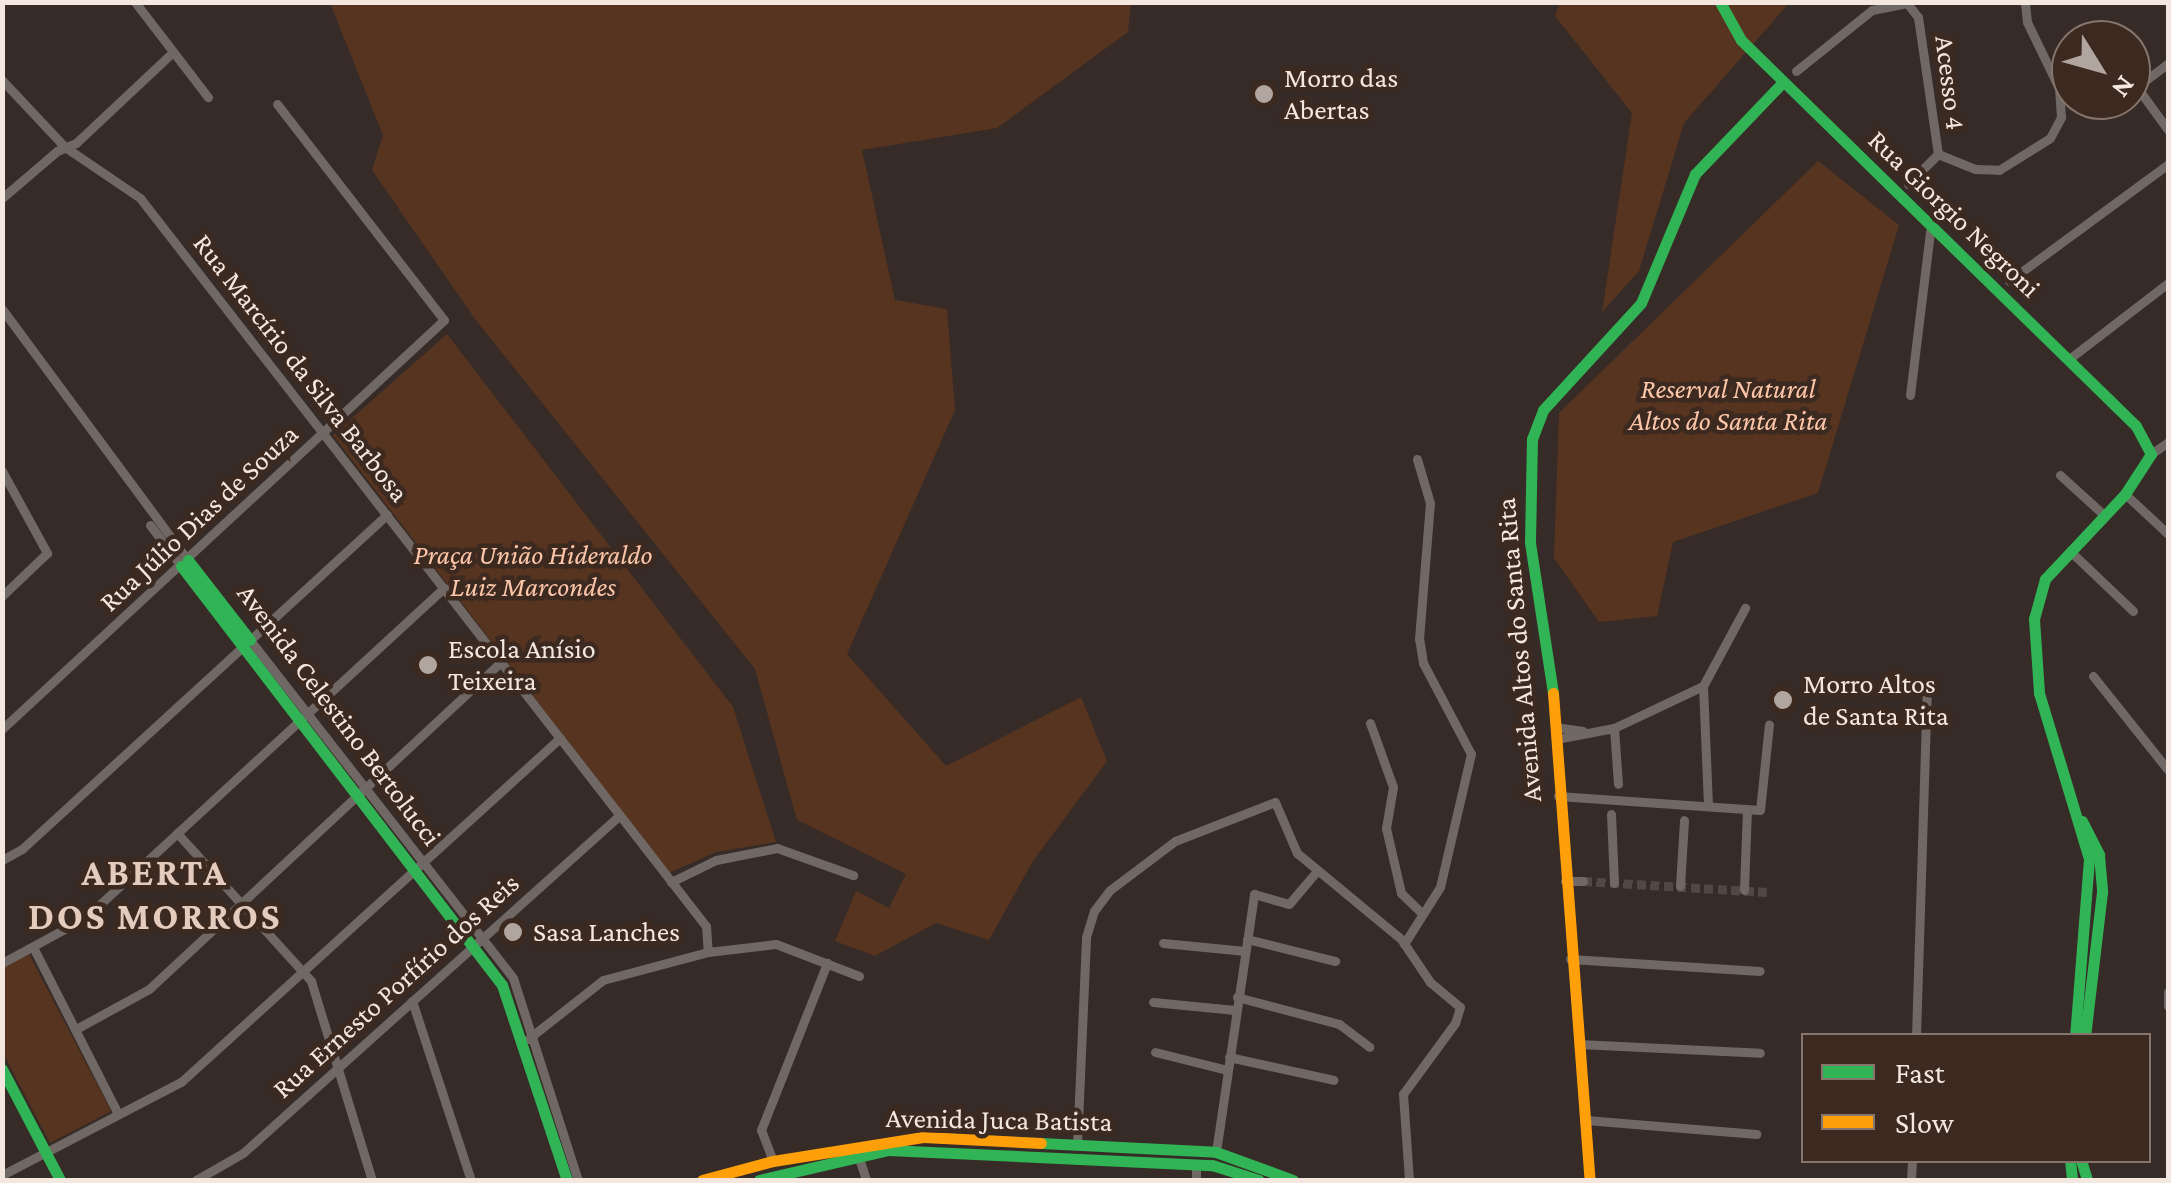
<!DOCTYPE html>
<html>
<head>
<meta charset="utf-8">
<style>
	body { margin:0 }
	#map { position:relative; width:2171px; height:1183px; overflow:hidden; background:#362b26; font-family:"Crimson Pro",serif }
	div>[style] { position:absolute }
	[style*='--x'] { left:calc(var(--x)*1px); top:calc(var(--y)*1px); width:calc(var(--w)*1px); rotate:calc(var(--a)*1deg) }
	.green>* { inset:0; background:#573420 }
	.street-tunnel>* { height:9px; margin-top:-4.5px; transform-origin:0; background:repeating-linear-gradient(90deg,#524742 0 9px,transparent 0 13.5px) }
	.street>* { height:9px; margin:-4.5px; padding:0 4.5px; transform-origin:4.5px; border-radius:4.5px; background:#706864 }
	.fast>* { height:11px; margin:-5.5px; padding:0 5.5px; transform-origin:5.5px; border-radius:5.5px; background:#30b455 }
	.slow>* { height:11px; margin:-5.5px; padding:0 5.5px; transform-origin:5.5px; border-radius:5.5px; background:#ff9f0a }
	.dots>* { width:28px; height:28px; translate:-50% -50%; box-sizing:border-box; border:5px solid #3c2920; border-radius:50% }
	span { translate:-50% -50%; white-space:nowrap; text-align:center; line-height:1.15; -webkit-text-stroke:9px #3c2920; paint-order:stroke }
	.poi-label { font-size:28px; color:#f3e7e0 }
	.left { translate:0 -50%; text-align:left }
	.street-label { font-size:28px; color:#f3e7e0 }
	.park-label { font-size:28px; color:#fdc6a9; font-style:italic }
	.district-label { font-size:38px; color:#e3cbbe; font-weight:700; letter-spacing:2.5px }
	.frame { position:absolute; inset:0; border:5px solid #f3e7e0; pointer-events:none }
	.legend { position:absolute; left:1801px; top:1033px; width:350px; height:130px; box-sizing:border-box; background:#3c2920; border:2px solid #85756d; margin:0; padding:12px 18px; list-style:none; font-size:30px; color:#f3e7e0 }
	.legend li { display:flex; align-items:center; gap:20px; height:50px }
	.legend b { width:50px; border:2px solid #85756d }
	.north { position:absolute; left:2051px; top:20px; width:100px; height:100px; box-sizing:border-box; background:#3c2920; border:2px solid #85756d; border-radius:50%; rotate:127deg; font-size:28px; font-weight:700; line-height:40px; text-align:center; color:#f3e7e0 }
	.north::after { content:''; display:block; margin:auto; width:35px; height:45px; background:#b1a59f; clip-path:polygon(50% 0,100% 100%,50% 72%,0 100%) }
</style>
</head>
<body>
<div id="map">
	<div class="green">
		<i style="clip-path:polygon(330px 3px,1131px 3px,1128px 32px,997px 128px,862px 150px,895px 300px,947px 309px,955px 410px,847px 654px,946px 766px,1081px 697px,1107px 761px,1033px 861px,989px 940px,936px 923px,875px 956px,835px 941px,856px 891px,889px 908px,906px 874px,797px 820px,755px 669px,475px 319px,372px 170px,383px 135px)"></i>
		<i style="clip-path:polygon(1560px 3px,1789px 3px,1684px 123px,1639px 271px,1602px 312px,1632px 113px,1555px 16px)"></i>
		<i style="clip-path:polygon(1818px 161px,1899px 225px,1818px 493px,1673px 542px,1657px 616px,1599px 622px,1554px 558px,1559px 413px)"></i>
		<i style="clip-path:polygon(447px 334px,733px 707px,776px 842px,716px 852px,669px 873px,333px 435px)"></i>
		<i style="clip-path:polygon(29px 954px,111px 1111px,50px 1143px,3px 1053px,3px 968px)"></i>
	</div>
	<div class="street-tunnel">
		<i style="--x:1583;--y:881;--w:184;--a:3.4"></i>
	</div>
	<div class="street">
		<i style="--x:135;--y:2;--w:120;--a:52.5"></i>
		<i style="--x:2086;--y:40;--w:20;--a:-49"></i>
		<i style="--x:2099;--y:25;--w:25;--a:37"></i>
		<i style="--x:1796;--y:71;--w:97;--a:-38.8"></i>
		<i style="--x:1872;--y:10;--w:36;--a:-11"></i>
		<i style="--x:1907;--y:3;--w:18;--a:52"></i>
		<i style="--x:1918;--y:17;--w:138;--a:81.7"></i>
		<i style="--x:1938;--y:154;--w:40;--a:22"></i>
		<i style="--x:1975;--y:169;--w:24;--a:2"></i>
		<i style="--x:1999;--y:170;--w:60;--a:-32.1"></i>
		<i style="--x:2050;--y:138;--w:24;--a:-62"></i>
		<i style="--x:2061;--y:117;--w:29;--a:-94"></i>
		<i style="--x:2059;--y:88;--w:73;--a:-115.9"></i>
		<i style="--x:2027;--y:22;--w:20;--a:-96"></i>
		<i style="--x:2131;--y:79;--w:63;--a:54"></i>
		<i style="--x:2;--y:80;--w:92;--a:46.8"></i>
		<i style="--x:65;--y:147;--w:91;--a:34.2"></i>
		<i style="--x:140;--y:198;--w:922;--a:52.14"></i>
		<i style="--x:706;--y:926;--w:26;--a:86"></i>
		<i style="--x:2138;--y:86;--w:38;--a:-37"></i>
		<i style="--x:1908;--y:184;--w:42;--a:-45"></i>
		<i style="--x:2;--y:198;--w:72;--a:-40.5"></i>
		<i style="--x:57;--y:151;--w:21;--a:-23"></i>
		<i style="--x:76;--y:143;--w:133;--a:-43.2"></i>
		<i style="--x:2009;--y:281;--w:197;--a:-36.3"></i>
		<i style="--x:2;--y:309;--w:312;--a:53.5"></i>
		<i style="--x:2069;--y:359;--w:125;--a:-37.5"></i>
		<i style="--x:1910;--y:395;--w:165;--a:-83"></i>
		<i style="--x:2151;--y:454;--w:21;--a:-35"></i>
		<i style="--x:2;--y:471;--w:94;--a:61.2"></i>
		<i style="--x:47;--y:553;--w:62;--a:136.3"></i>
		<i style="--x:2060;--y:475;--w:59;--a:42.3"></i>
		<i style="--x:2125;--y:494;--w:59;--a:42.9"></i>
		<i style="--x:150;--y:525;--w:51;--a:52.9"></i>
		<i style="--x:2070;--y:551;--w:87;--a:43.6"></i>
		<i style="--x:250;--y:640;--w:428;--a:52.1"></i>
		<i style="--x:513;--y:978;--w:212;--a:72.2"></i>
		<i style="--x:2093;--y:676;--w:120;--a:51.4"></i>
		<i style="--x:1703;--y:686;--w:120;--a:87.6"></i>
		<i style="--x:1370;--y:723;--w:68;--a:70.2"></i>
		<i style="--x:1393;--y:787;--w:42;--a:99.7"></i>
		<i style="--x:1386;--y:828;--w:67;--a:77"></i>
		<i style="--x:1401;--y:893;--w:29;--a:44"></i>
		<i style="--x:1555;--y:727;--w:28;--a:8"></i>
		<i style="--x:1614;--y:728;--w:56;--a:85.9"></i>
		<i style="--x:2;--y:729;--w:602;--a:-42.78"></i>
		<i style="--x:444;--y:320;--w:273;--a:-127.7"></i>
		<i style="--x:1556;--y:739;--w:59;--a:-10.7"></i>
		<i style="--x:1614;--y:728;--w:98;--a:-25.3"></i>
		<i style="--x:1703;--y:686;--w:89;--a:-61.7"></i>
		<i style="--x:1558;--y:796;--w:202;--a:4"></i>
		<i style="--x:1760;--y:810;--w:86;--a:-84"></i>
		<i style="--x:1611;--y:814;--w:69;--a:87.5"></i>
		<i style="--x:177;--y:833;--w:200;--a:47.8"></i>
		<i style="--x:311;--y:981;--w:208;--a:73"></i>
		<i style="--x:2;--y:860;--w:23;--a:-29"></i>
		<i style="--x:22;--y:849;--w:495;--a:-42.5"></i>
		<i style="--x:1565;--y:881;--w:18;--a:0"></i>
		<i style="--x:671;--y:882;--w:50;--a:-26.1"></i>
		<i style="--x:716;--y:860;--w:62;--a:-11.1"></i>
		<i style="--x:777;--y:848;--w:81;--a:19.6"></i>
		<i style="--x:1680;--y:886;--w:66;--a:-86.5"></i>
		<i style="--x:1744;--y:890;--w:81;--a:-87.9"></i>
		<i style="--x:1247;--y:939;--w:91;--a:14"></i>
		<i style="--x:1163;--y:943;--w:83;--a:5.5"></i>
		<i style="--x:1404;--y:944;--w:67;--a:-57.7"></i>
		<i style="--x:1440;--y:887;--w:137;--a:-76.9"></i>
		<i style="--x:1471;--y:754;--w:103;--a:-117.8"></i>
		<i style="--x:1423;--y:663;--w:24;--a:-99"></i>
		<i style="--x:1419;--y:639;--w:136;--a:-85.4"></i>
		<i style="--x:1430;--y:503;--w:46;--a:-106.5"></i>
		<i style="--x:33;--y:947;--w:187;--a:63"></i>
		<i style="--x:1570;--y:959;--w:190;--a:3.6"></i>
		<i style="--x:2;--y:963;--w:94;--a:-28.5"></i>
		<i style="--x:85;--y:918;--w:488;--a:-42.6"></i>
		<i style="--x:2168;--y:992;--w:14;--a:90"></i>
		<i style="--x:1237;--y:997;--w:106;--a:14.8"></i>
		<i style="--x:1339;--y:1024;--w:38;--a:37"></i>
		<i style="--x:412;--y:1001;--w:188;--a:71.8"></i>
		<i style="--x:1153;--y:1002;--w:82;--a:5.6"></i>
		<i style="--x:76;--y:1029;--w:83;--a:-28.7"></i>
		<i style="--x:149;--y:989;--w:480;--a:-42.9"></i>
		<i style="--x:1916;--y:1036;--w:347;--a:-88.2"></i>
		<i style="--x:528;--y:1039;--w:95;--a:-38.2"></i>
		<i style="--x:603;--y:980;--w:109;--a:-14.9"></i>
		<i style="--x:708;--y:952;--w:68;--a:-6.7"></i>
		<i style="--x:776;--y:944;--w:89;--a:21.1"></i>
		<i style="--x:1579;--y:1044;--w:181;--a:2.8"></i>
		<i style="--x:1155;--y:1052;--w:74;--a:14"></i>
		<i style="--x:1229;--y:1057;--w:107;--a:12.4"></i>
		<i style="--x:1586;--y:1120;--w:171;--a:4.7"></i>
		<i style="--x:1077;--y:1145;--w:208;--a:-87.5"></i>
		<i style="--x:1086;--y:937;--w:27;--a:-73"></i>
		<i style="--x:1094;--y:911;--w:26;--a:-53"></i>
		<i style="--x:1110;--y:890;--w:81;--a:-37"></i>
		<i style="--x:1175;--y:841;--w:107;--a:-21.3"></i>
		<i style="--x:1275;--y:802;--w:56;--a:66.7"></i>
		<i style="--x:1297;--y:853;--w:135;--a:39.6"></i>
		<i style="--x:1401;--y:939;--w:52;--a:56"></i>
		<i style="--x:1430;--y:982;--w:39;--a:40"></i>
		<i style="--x:1460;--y:1007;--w:17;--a:107"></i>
		<i style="--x:1455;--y:1023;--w:88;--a:126.2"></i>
		<i style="--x:1403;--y:1094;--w:86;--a:86"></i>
		<i style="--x:1216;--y:1152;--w:261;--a:-81.6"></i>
		<i style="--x:1254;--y:894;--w:36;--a:16"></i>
		<i style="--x:1289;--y:904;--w:43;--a:-49.7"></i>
		<i style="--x:858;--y:1155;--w:26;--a:72"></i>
		<i style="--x:773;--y:1161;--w:33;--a:-111"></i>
		<i style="--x:761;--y:1130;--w:180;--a:-68.4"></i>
		<i style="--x:2;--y:1175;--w:202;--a:-27.5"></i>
		<i style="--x:181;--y:1082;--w:512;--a:-42.23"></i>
		<i style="--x:196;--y:1180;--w:54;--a:-29.9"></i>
		<i style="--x:243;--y:1153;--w:506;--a:-41.88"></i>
		<i style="--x:1196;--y:1180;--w:16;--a:-90"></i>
		<i style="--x:1911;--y:1180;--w:20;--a:-87"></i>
	</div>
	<div class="fast">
		<i style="--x:1720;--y:2;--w:43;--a:61.1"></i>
		<i style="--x:1741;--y:40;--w:552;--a:44.34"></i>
		<i style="--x:2136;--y:426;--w:32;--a:62"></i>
		<i style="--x:2151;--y:454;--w:48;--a:123"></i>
		<i style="--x:2125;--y:494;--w:117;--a:133.3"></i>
		<i style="--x:2045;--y:579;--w:41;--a:105.4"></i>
		<i style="--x:2034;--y:619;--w:74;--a:86.1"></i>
		<i style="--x:2039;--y:693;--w:173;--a:73.2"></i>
		<i style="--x:2089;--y:859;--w:178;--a:94.5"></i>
		<i style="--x:188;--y:560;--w:101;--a:52.2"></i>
		<i style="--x:181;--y:566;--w:528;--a:52.54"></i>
		<i style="--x:502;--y:985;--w:206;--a:71.6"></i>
		<i style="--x:1553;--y:693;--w:153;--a:-98.7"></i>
		<i style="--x:1530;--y:542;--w:103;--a:-88.9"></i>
		<i style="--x:1532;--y:439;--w:31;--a:-69"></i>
		<i style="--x:1543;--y:410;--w:145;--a:-47.5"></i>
		<i style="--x:1641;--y:303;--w:140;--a:-67.3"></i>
		<i style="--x:1695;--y:174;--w:127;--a:-46.3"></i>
		<i style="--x:2082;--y:821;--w:38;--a:63"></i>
		<i style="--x:2099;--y:855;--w:37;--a:85"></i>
		<i style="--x:2102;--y:892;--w:145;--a:96.7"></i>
		<i style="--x:2;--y:1069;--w:125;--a:62.4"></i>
		<i style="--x:1041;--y:1143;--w:175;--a:2.9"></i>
		<i style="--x:1216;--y:1152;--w:82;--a:20"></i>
		<i style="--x:2070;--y:1160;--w:20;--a:84"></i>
		<i style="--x:2081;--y:1160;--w:21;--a:73"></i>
		<i style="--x:759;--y:1180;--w:132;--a:-13.1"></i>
		<i style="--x:888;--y:1150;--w:324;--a:2.7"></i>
		<i style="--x:1212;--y:1165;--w:49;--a:17.7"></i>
	</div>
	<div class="slow">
		<i style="--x:1553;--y:693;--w:488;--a:85.7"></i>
		<i style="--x:702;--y:1180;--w:73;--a:-15"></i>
		<i style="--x:773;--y:1161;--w:152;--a:-9.1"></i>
		<i style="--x:923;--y:1137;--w:118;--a:2.9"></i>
	</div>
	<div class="dots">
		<i style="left:1264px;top:94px;background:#b1a59f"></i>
		<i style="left:428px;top:665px;background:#b1a59f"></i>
		<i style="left:1783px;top:700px;background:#b1a59f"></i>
		<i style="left:513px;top:932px;background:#b1a59f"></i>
	</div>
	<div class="poi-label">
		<span class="left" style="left:1284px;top:94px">Morro das<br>Abertas</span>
		<span class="left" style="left:448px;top:665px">Escola Anísio<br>Teixeira</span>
		<span class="left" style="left:1803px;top:700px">Morro Altos<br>de Santa Rita</span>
		<span class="left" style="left:533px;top:932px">Sasa Lanches</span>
	</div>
	<div class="street-label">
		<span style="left:1950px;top:83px;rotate:83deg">Acesso 4</span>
		<span style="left:1954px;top:214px;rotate:44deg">Rua Giorgio Negroni</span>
		<span style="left:301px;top:368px;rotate:52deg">Rua Marcírio da Silva Barbosa</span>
		<span style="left:199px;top:518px;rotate:-43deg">Rua Júlio Dias de Souza</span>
		<span style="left:1519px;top:650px;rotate:-95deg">Avenida Altos do Santa Rita</span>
		<span style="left:339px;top:715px;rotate:53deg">Avenida Celestino Bertolucci</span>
		<span style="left:396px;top:986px;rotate:-42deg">Rua Ernesto Porfírio dos Reis</span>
		<span style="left:999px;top:1120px;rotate:1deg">Avenida Juca Batista</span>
	</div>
	<div class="park-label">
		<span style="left:1728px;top:405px">Reserval Natural<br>Altos do Santa Rita</span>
		<span style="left:533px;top:571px">Praça União Hideraldo<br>Luiz Marcondes</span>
	</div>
	<div class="district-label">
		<span style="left:155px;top:895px">ABERTA<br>DOS MORROS</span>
	</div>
	<div class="frame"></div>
	<ul class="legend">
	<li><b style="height:12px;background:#30b455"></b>Fast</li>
	<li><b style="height:12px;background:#ff9f0a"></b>Slow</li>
	</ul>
	<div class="north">N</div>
</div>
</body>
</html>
